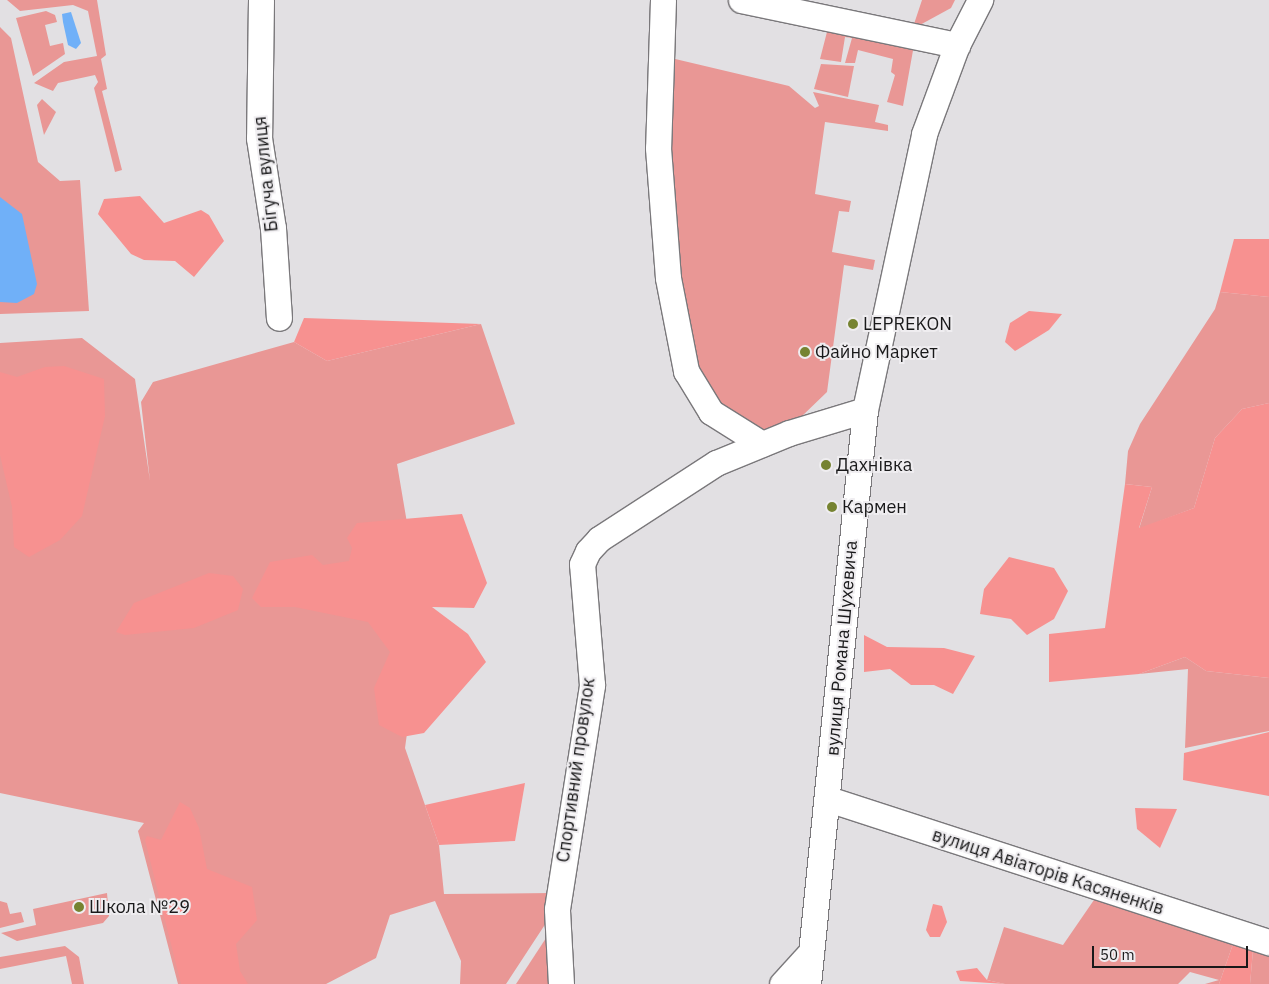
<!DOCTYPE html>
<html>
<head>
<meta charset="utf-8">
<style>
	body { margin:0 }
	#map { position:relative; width:1269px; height:984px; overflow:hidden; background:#e2e0e3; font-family:"IBM Plex Sans",sans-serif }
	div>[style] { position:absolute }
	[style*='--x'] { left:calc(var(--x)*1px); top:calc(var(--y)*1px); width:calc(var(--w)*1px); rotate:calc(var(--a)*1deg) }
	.green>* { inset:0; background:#e99795 }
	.forest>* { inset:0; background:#f79190 }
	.water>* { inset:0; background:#70b0f8 }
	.roads { filter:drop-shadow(1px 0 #7a787b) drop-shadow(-1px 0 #7a787b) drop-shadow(0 1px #7a787b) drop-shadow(0 -1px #7a787b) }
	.street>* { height:25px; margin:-12.5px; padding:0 12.5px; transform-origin:12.5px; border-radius:12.5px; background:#fff }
	.dots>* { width:14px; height:14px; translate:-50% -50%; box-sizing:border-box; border:2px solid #efedf0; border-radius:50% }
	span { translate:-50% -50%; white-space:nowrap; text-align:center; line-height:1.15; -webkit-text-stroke:4px #efedf0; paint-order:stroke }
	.street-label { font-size:18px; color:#19191a }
	.poi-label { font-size:18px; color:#19191a }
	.left { translate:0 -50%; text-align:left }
	.scale { position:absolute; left:1092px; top:946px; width:156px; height:22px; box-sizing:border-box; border:2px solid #19191a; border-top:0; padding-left:6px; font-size:15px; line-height:18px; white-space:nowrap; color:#19191a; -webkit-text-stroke:4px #efedf0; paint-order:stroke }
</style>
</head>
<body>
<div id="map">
	<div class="green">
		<i style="clip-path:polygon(7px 0,97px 0,106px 55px,101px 59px,107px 89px,102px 91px,122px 170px,115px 172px,94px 88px,98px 82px,95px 75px,58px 83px,53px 91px,34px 83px,64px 62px,97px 56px,88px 11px,73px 5px,20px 11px)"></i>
		<i style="clip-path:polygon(922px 0,955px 0,951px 8px,918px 26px,914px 24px)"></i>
		<i style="clip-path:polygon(46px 11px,55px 15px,57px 22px,45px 25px,50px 46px,63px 43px,65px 54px,33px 76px,16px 18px)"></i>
		<i style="clip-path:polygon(0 27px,11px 38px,38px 162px,60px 181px,80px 180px,89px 311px,0 314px)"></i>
		<i style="clip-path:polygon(828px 28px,914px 45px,903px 106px,887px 102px,895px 75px,891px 72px,893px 59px,858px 50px,855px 63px,845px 63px,852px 38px,845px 37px,841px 62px,820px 59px)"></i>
		<i style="clip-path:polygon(671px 58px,789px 86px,815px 108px,819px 106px,813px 92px,879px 105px,875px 122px,888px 125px,888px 131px,825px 122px,815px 194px,851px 201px,849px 212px,839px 211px,832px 252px,875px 260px,873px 270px,844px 265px,827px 392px,800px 418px,758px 434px,727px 417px,689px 369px,668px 176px)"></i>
		<i style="clip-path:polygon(821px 64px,854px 66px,848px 97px,814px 89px)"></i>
		<i style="clip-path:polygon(42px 99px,56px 112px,44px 135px,37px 105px)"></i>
		<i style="clip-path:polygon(1220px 292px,1269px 297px,1269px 403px,1242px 409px,1215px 438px,1194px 508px,1139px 529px,1152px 487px,1125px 484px,1128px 451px,1140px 424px,1215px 309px)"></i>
		<i style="clip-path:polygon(481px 324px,515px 424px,397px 464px,423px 617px,405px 748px,439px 845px,444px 894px,552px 893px,546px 923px,506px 984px,460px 984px,461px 961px,435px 901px,390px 915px,376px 958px,326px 984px,178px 984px,138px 831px,144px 823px,0 793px,0 343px,82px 338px,135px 379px,150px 481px,141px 402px,153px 382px,294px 342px,327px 361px)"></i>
		<i style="clip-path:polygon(1185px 657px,1206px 671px,1269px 678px,1269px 731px,1185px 748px,1188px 669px,1139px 674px)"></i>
		<i style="clip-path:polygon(107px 893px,109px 916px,103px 923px,17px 941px,1px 933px,36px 925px,33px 909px)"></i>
		<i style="clip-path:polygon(1096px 897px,1233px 944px,1219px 984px,1205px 984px,1219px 980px,1190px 972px,1178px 984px,1005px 984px,987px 980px,1004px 927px,1063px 945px)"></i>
		<i style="clip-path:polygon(0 901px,7px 903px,10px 914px,21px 912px,24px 922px,0 928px)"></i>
		<i style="clip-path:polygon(548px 935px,554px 984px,516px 984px)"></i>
		<i style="clip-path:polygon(65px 946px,79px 957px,84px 984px,72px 984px,66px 956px,0 969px,0 957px)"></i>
		<i style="clip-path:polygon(1253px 950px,1269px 954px,1269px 984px,1250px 984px)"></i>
	</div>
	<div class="forest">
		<i style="clip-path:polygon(140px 196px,164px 223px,201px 210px,209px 215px,224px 241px,194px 277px,175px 261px,144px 260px,131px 254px,98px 214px,104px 199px)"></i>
		<i style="clip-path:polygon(1234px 239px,1269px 239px,1269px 297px,1220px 292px)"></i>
		<i style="clip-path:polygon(1029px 311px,1062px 314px,1049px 330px,1015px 351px,1005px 342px,1010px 323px)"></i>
		<i style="clip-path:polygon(304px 318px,481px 324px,327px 361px,294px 342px)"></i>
		<i style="clip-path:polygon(64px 366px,104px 379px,105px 416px,82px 516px,60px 540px,29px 557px,14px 547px,12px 507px,0 455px,0 372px,17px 377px,45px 367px)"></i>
		<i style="clip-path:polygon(1269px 403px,1269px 678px,1206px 671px,1185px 657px,1139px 674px,1049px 682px,1049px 634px,1105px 628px,1125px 484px,1152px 487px,1139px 528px,1194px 508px,1215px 438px,1242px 409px)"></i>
		<i style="clip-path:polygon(462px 514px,487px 583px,474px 608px,432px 607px,468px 634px,486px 662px,424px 733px,402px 737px,379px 725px,374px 688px,390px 652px,368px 622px,295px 607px,261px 607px,252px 598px,270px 562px,312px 555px,323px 565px,349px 561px,352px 548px,347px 538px,357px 523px)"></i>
		<i style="clip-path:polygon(1009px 557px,1054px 568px,1068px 591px,1054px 619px,1027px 635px,1011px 619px,980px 614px,984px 589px)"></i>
		<i style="clip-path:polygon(209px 573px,233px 576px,243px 589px,238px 610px,194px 628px,125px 635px,116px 632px,134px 603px)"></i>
		<i style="clip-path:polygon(864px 635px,887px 647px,944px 648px,975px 656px,953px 694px,934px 685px,911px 685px,890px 669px,864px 672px)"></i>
		<i style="clip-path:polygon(1269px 732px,1269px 796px,1183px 780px,1184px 753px)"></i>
		<i style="clip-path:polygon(525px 783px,515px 841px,439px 845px,425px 805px)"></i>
		<i style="clip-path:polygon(180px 802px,190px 808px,199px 828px,207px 869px,252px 887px,257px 920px,236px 944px,240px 971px,248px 984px,181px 984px,145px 840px,147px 836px,161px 840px)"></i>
		<i style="clip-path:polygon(1135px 808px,1177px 809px,1160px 848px,1137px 829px)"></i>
		<i style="clip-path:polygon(933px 904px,942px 906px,947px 922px,940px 937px,930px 937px,926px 930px)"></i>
		<i style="clip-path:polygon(1233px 944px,1253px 950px,1250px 984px,1219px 984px)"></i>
		<i style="clip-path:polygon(977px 968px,987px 980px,1005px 984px,960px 981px,956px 971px)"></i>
	</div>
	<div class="water">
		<i style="clip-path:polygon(71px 12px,81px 43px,76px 49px,68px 45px,63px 22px,62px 14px)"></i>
		<i style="clip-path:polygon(0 197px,22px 214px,37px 284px,34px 294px,17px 303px,0 302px)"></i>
	</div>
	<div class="roads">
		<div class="street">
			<i style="--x:261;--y:0;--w:138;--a:90.8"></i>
			<i style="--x:259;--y:138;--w:91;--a:81.2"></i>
			<i style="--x:273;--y:228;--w:90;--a:86.2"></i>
			<i style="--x:663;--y:0;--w:148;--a:91.9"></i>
			<i style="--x:658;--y:148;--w:130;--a:85.6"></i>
			<i style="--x:668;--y:278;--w:95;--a:79"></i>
			<i style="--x:686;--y:371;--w:48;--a:58.6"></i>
			<i style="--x:711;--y:412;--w:60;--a:32.1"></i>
			<i style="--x:741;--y:0;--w:221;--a:11.8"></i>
			<i style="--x:828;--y:799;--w:464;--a:18"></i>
			<i style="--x:561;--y:984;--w:75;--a:-93.1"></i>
			<i style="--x:557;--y:909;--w:227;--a:-81.1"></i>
			<i style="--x:592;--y:685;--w:121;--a:-94.7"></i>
			<i style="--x:582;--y:564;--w:14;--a:-65"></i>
			<i style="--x:588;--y:551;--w:16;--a:-47"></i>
			<i style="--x:599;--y:539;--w:140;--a:-33"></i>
			<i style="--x:716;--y:463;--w:79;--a:-22.3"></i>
			<i style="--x:789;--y:433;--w:79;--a:-16.8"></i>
			<i style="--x:782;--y:984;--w:43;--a:-47.8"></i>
			<i style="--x:808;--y:984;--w:577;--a:-84.33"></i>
			<i style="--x:865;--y:410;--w:282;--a:-77.9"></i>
			<i style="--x:924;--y:134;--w:95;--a:-69.7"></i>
			<i style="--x:957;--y:45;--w:51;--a:-62.9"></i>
		</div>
	</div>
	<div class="dots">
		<i style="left:853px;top:324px;background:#768331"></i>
		<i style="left:805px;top:352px;background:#768331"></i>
		<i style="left:826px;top:465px;background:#768331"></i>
		<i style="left:832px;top:507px;background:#768331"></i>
		<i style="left:79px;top:907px;background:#768331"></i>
	</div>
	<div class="street-label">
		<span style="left:266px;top:174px;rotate:-96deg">Бігуча вулиця</span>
		<span style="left:842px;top:648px;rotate:-85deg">вулиця Романа Шухевича</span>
		<span style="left:576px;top:770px;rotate:-82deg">Спортивний провулок</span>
		<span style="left:1048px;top:872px;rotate:18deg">вулиця Авіаторів Касяненків</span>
	</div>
	<div class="poi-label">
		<span class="left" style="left:863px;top:324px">LEPREKON</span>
		<span class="left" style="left:815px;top:352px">Файно Маркет</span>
		<span class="left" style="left:836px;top:465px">Дахнівка</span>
		<span class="left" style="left:842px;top:507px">Кармен</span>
		<span class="left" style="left:89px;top:907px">Школа №29</span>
	</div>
	<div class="scale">50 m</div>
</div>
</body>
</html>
